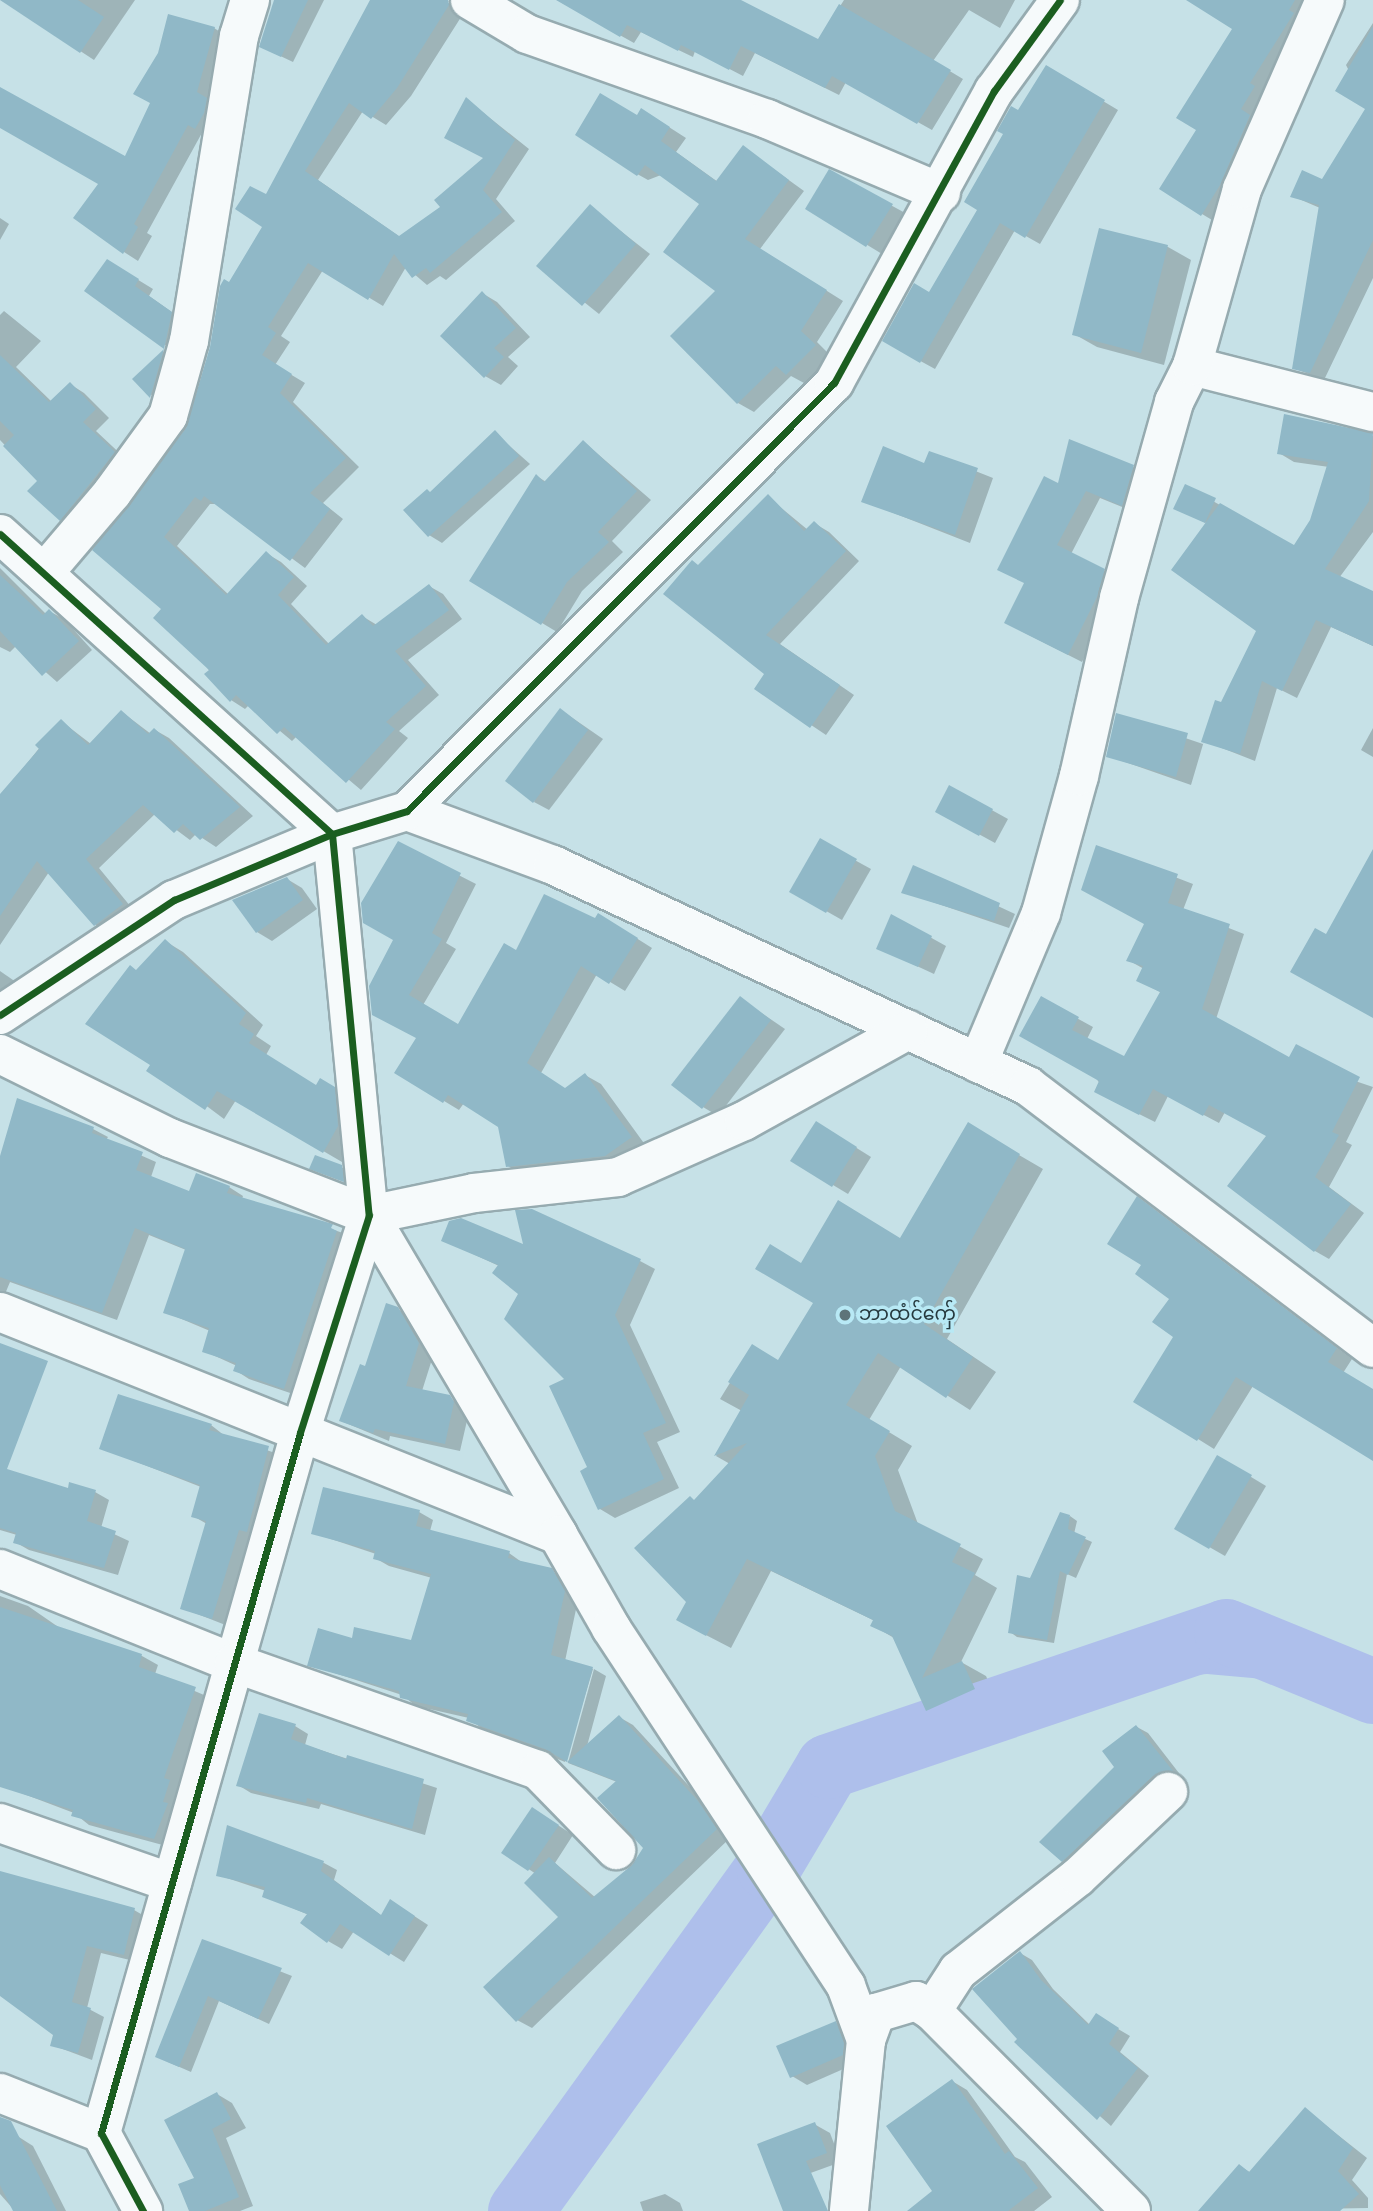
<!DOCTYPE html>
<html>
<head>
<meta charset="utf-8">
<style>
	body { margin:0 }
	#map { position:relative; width:1373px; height:2211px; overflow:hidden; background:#c6e1e7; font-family:"Alegreya Sans","Noto Sans Myanmar",sans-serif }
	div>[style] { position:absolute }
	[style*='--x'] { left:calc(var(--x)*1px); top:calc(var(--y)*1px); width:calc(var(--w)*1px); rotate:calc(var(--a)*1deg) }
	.water>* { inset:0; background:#aebfeb }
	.shadow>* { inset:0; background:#0003 }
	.river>* { height:65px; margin:-32.5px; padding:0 32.5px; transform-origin:32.5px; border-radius:32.5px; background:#aebfeb }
	.building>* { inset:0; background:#90b8c7 }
	.roads { filter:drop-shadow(2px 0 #96abb0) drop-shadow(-2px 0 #96abb0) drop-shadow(0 2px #96abb0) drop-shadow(0 -2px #96abb0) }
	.minor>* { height:38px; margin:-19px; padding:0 19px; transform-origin:19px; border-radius:19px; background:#f6fafb }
	.cycleway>* { height:7px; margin:-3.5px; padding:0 3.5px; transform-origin:3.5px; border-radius:3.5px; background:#1b5e20 }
	.dots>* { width:19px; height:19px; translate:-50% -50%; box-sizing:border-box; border:4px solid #b8e9f5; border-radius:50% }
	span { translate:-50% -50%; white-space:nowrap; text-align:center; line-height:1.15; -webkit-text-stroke:7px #b8e9f5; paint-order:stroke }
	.poi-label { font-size:19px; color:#26393e }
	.left { translate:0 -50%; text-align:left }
</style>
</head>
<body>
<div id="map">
	<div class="water">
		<i style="clip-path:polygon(1204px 1622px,1273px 1622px,1373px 1663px,1373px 1720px,1287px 1681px,1207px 1674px,1141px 1680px,1120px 1650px)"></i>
	</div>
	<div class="shadow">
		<i style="clip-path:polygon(13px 0,135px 0,94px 60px,10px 5px)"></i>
		<i style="clip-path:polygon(276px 0,324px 0,293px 62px,274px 53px)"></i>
		<i style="clip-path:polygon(372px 0,444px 0,463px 14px,411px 96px,386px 125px,363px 111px,318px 180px,400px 237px,442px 207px,486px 158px,466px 99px,529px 149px,496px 199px,515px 221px,446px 280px,440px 276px,427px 285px,406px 267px,383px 306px,323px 270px,281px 336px,290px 342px,275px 365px,305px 383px,293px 402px,359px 467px,323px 503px,343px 519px,305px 568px,218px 504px,210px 504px,177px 546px,229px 595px,266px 553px,281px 562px,307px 586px,291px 604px,330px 645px,362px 616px,377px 625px,429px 586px,443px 594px,462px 619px,408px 660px,439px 695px,399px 731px,408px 738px,361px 790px,297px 736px,292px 741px,249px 705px,245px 709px,231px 700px,164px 609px,95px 550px,191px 423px,230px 285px,265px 226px,266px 197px)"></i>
		<i style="clip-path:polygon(557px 0,738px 0,818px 41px,844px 0,1015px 0,1000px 28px,969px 10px,933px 61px,963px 79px,932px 130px,846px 82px,839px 95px,755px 53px,743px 76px,695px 51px,693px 57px,641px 32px,634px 43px)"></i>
		<i style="clip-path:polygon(1208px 0,1316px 0,1217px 223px,1202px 214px,1198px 129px,1235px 29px)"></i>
		<i style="clip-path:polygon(1373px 23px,1373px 278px,1324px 380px,1293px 368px,1320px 208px,1292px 196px,1322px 181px,1368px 109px,1346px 65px)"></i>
		<i style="clip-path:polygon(214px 28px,228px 37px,210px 135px,203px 131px,147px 233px,152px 236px,138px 261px,124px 252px,101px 184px,0 126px,0 107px,126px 158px)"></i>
		<i style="clip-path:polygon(1046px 67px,1118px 110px,1040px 244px,1015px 230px,935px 369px,884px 341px,929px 294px,979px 209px,1006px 134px)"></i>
		<i style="clip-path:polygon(637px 117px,658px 120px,686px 138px,676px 152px,718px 182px,743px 147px,804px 191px,760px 249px,843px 301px,817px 342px,831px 356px,804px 383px,791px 376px,754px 412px,738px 403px,701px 204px,661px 175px,648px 180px,630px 170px)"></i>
		<i style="clip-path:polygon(830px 172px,907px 214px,882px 254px,807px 208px)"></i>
		<i style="clip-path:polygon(590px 207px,650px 254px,599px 314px,539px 266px)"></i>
		<i style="clip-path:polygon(0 218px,9px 224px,0 240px)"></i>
		<i style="clip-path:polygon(1100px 230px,1168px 247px,1191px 260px,1164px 365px,1097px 347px,1074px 334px)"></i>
		<i style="clip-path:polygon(122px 270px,153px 289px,149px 296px,186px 322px,180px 355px,86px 291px)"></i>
		<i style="clip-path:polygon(482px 293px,497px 302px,530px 337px,508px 357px,518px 366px,501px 385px,485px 376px)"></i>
		<i style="clip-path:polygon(4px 311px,41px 341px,16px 367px,52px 402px,70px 384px,84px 393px,109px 418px,96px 431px,128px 461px,75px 527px,61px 519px,39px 481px,0 440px,0 315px)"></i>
		<i style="clip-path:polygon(164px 351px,170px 354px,158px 401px,134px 379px)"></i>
		<i style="clip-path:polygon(495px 433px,530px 464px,442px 543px,429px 535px,431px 494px)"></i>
		<i style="clip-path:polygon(1373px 436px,1373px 532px,1339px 578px,1373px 595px,1373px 646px,1331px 627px,1297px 698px,1277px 688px,1255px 761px,1204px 741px,1191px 785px,1108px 756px,1117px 715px,1203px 744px,1216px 702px,1222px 704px,1258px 630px,1208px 524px,1183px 512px,1186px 486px,1295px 547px,1312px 521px,1329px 467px,1294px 462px,1279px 453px)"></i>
		<i style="clip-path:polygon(584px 442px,651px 500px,612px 541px,623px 552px,582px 591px,557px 632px,542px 623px,537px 476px,546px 482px)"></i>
		<i style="clip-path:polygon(930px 453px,993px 478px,970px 543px,863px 501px,925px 465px)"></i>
		<i style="clip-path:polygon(1133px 467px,1147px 475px,1137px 513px,1100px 498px,1071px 554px,1118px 579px,1111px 606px,1082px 662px,1021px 631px,1026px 584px,1059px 485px)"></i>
		<i style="clip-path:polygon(768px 497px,808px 530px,814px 523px,829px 532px,859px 561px,780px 644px,854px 695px,826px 735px,756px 688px,766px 674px,699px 566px)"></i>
		<i style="clip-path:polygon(0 568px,46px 614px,49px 611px,64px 619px,92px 650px,57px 682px,16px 646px,10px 652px,0 647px)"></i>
		<i style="clip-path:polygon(561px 710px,603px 739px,549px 810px,534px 802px)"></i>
		<i style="clip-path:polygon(122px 712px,151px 734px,155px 730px,169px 738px,253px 816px,216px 847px,196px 834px,190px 840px,155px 814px,99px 868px,131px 907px,110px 933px,96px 925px,49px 872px,0 945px,0 797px,61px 721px,91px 744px)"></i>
		<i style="clip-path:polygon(1373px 728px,1373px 757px,1361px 750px)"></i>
		<i style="clip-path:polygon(950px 787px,1008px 819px,995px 843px,953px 820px)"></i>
		<i style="clip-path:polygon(820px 841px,871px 869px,842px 920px,791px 891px)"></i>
		<i style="clip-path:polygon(398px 844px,476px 884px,446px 943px,456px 949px,423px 1005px,459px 1026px,517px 953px,595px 920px,614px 924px,652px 948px,625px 991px,597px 974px,541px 1073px,566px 1090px,585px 1075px,601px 1084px,646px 1146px,620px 1164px,523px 1175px,508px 1166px,499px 1126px,464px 1103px,459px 1110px,396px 1072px,418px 1038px,395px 939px)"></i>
		<i style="clip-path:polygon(1097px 847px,1193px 884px,1183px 910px,1244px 934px,1216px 1019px,1290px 1059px,1373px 1087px,1346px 1142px,1352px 1145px,1329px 1187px,1364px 1213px,1329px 1259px,1315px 1251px,1268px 1136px,1225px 1112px,1219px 1123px,1168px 1096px,1155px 1122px,1111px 1100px,1042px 999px,1093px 1027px,1087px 1039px,1125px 1058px,1162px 993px,1139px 981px,1144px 969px,1128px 960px,1146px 924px)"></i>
		<i style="clip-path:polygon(914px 867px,1015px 914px,1009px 928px,903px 892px)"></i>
		<i style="clip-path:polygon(287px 879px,302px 888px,317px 909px,272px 941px,257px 932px)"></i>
		<i style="clip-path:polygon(892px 916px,946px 946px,934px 974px,878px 948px)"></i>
		<i style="clip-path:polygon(165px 941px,183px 952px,263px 1025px,256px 1036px,271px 1046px,266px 1055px,317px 1087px,321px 1081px,352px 1099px,356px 1136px,342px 1162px,236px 1100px,224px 1119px,152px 1065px,137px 971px)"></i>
		<i style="clip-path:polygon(0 971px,26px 989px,0 1008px)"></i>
		<i style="clip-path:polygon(741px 999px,785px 1029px,718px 1116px,703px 1107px)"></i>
		<i style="clip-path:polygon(968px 1125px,1043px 1169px,947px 1339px,996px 1372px,970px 1410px,901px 1366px,869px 1420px,912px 1446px,898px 1470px,918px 1524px,983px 1559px,975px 1575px,997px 1588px,961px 1662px,986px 1676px,998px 1703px,952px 1724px,928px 1710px,894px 1638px,872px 1625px,875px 1621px,771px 1571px,731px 1648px,702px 1633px,688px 1602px,695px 1501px,730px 1464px,716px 1456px,742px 1411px,720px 1399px,752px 1347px,779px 1362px,815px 1303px,801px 1265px,901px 1240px)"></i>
		<i style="clip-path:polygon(93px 1129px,108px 1137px,106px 1140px,156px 1162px,151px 1177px,190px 1193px,229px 1187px,243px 1196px,242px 1199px,346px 1234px,299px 1396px,249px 1379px,235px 1370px,237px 1366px,204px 1351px,210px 1331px,165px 1312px,186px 1250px,149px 1235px,117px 1320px,10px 1282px,0 1306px,0 1163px)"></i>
		<i style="clip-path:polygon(831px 1132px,871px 1157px,848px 1194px,833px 1185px)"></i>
		<i style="clip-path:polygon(341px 1167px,349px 1171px,350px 1184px,319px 1172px)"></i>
		<i style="clip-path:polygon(1137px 1198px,1352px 1359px,1343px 1373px,1373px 1391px,1373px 1459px,1253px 1386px,1214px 1449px,1198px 1439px,1171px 1299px,1144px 1264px)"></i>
		<i style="clip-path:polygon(443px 1240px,640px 1261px,655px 1269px,630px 1325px,680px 1432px,657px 1442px,679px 1488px,615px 1518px,600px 1509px,567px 1379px,521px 1293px,499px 1266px)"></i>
		<i style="clip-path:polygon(397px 1309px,413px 1318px,434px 1353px,422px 1391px,449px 1397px,469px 1412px,460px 1451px,390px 1436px,389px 1441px,341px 1421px)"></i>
		<i style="clip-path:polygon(211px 1425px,225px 1436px,284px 1456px,228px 1626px,182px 1608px,207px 1524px,193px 1516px,201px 1487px,101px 1448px)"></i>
		<i style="clip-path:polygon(1218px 1457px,1266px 1486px,1225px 1556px,1176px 1528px)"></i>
		<i style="clip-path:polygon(0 1469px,69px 1491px,95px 1492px,109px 1500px,101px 1528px,129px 1541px,118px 1575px,29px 1550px,15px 1542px,17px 1535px,0 1530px)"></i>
		<i style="clip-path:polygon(419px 1512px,433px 1520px,430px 1531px,509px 1553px,523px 1563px,566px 1578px,578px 1600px,565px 1661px,593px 1669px,565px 1762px,482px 1729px,469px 1718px,416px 1706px,402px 1695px,310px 1665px,353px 1640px,412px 1642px,432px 1578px,389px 1566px,375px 1558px,376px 1554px,313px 1533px)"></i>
		<i style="clip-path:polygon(1070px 1516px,1077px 1521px,1074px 1534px,1092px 1542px,1076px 1578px,1067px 1574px,1054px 1643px,1017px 1637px,1010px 1632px,1032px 1580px)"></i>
		<i style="clip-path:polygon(0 1596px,28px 1606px,67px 1633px,142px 1656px,158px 1665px,155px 1674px,211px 1698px,170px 1847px,89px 1825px,74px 1813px,0 1785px)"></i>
		<i style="clip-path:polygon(594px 1669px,606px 1676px,587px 1746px,619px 1717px,633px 1725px,712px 1811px,730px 1838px,532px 2028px,517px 2020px,560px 1917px,536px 1874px,503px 1852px,547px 1818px,573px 1835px,555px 1863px,596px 1898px,633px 1866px,645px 1848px,617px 1782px,568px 1763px)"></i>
		<i style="clip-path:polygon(295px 1726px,308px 1734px,305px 1745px,437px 1788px,425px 1835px,321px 1804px,319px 1809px,251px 1793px,238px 1785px)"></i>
		<i style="clip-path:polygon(1137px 1727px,1148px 1733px,1182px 1777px,1165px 1782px,1074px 1867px,1063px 1860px)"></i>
		<i style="clip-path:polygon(324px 1863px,337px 1870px,334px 1880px,382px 1916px,405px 1910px,428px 1925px,404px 1962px,354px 1931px,342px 1949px,328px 1941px,309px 1915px,264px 1896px,266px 1891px,218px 1875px)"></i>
		<i style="clip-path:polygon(0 1874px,134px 1910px,148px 1918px,138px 1962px,101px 1953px,87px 2008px,104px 2017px,92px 2060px,52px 2045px,55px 2034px,0 1994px)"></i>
		<i style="clip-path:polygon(203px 1941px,292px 1976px,269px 2024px,219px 2001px,191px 2072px,168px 2062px)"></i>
		<i style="clip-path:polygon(1020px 1953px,1032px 1960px,1053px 1989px,1090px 2025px,1096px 2016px,1130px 2036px,1120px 2052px,1149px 2076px,1111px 2126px,1017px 2042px)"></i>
		<i style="clip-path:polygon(835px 2023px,851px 2031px,857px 2063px,807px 2085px,792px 2076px)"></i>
		<i style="clip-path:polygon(952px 2081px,967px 2090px,1015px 2157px,1025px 2162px,1052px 2197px,1034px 2211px,910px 2211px,935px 2192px)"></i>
		<i style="clip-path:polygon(217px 2094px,232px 2103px,246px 2128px,226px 2138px,253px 2206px,240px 2211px,191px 2211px)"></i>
		<i style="clip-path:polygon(1305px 2109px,1367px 2158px,1352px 2180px,1368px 2198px,1368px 2208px,1200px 2211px,1240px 2166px,1251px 2173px)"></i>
		<i style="clip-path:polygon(814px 2124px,830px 2133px,841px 2162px,805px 2175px,790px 2166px)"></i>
		<i style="clip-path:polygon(0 2125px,33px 2146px,66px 2211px,15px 2211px,0 2194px)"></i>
		<i style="clip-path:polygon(665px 2194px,680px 2203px,683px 2211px,643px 2211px,640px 2202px)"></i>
	</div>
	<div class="river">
		<i style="--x:520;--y:2211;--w:424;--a:-54.2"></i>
		<i style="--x:768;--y:1867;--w:117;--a:-59.3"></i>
		<i style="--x:828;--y:1766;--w:420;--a:-18.7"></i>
		<i style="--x:1226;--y:1631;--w:159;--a:22.2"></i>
	</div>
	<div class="building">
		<i style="clip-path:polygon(0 0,78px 0,104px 17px,80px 53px)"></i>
		<i style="clip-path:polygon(274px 0,308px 0,281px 57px,259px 47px)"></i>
		<i style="clip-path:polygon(370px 0,448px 0,449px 5px,397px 88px,371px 119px,349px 103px,305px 171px,399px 236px,440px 207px,434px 200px,483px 158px,444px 138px,466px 97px,515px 140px,483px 190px,502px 212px,430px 273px,426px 268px,412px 278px,394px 254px,368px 300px,308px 263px,268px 327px,276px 333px,262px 355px,292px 374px,280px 393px,346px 458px,310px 493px,330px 509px,290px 561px,204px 496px,201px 501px,195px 497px,164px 537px,226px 595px,266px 551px,294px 577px,278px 595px,326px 645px,362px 614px,373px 626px,429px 584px,449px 610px,395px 651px,426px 686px,386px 722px,395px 729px,346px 783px,284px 727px,277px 734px,236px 695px,230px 702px,204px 674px,209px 670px,153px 618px,161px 609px,92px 550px,186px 428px,210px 347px,220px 286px,224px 279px,229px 282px,262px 227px,235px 209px,250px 186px,266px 194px)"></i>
		<i style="clip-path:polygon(556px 0,741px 0,818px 39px,839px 4px,951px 70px,917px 124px,832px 76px,825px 88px,741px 46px,729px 70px,681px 45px,678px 51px,627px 25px,620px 37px)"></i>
		<i style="clip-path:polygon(1186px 0,1295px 0,1289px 10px,1294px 13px,1250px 83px,1255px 86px,1241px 109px,1250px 115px,1220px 185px,1201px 216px,1159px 189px,1196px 130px,1176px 118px,1232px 29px)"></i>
		<i style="clip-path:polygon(168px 14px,215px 27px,197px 92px,207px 98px,204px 113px,195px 129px,188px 125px,134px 224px,138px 227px,123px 254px,73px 218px,98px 184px,0 128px,0 87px,125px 156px,150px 103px,133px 94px,158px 53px)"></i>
		<i style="clip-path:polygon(1373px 26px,1373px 240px,1310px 373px,1292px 369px,1319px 205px,1290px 197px,1302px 170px,1322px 179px,1365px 109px,1335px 91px)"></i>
		<i style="clip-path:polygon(1046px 65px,1105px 100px,1025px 238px,1000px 223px,920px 363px,882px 341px,914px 283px,929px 292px,977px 210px,964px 202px,1003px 134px,997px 131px,1011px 106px,1018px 110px)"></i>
		<i style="clip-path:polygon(600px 93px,637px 115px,641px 108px,670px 127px,661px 141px,716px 181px,743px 145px,789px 180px,745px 239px,827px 290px,801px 331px,816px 345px,786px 375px,776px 366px,737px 404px,670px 336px,715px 291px,663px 252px,699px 204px,645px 165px,637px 176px,575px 135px)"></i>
		<i style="clip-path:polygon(829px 169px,893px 204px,866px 247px,805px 209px)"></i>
		<i style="clip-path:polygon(590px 204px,636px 244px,582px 306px,536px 266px)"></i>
		<i style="clip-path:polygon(1099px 228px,1168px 245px,1141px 353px,1072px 335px)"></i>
		<i style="clip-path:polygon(107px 259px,139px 279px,135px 286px,172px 312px,164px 349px,84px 291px)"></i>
		<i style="clip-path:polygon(482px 291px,516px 328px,494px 348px,504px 357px,484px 378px,440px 336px)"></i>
		<i style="clip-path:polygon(164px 349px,150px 398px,132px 379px)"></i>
		<i style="clip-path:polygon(0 355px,49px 402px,70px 382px,96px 409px,83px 422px,115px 452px,60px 521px,27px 491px,37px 481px,3px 446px,14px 435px,0 421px)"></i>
		<i style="clip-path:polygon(1284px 414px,1373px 433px,1369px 501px,1325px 569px,1373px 591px,1373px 646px,1316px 620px,1282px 691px,1262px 681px,1240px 754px,1201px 742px,1215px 700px,1221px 702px,1256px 631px,1171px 570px,1220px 503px,1294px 545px,1310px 520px,1328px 462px,1277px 454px)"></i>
		<i style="clip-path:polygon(495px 430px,519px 456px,428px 537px,403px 510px,427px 489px,430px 492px)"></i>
		<i style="clip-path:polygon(1069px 439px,1134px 465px,1122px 506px,1086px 491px,1057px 545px,1105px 569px,1097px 597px,1068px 655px,1004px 623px,1024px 583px,997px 570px,1044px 476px,1058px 483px)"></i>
		<i style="clip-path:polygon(583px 440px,637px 491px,598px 532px,609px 542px,567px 582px,541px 625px,469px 581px,536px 474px,544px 482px)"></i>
		<i style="clip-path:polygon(883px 446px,924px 463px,929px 451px,978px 468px,955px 535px,861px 502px)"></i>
		<i style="clip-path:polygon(1185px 484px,1216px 498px,1205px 523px,1173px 509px)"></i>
		<i style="clip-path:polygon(768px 494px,804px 531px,814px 521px,846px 551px,766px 635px,840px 685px,810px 728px,754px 689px,764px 674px,663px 594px,692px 560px,698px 565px)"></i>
		<i style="clip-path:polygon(0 575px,43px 615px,49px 609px,79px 641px,42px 676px,0 631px)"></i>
		<i style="clip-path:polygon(560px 708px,588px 730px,533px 803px,505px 781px)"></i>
		<i style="clip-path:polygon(121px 710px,148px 734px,154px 728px,240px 807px,200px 840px,183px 824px,174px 833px,143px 805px,86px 859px,123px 904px,94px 926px,37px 861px,0 916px,0 794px,39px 749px,35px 745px,61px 719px,88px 745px)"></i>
		<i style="clip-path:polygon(1116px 713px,1188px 733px,1176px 777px,1106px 757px)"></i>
		<i style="clip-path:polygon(949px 785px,993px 809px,979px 836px,935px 812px)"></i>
		<i style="clip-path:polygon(820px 838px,857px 859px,826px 913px,789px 892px)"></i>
		<i style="clip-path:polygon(398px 841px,461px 873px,432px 933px,442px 939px,409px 995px,458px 1024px,504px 943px,516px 950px,544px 894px,595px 918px,598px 913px,638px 938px,609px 984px,581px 966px,527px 1063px,565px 1088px,585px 1073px,632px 1137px,605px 1156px,506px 1167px,498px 1127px,448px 1095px,443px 1103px,394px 1073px,416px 1038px,372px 1015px,369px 986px,393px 940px,363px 923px,361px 903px)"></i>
		<i style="clip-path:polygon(1096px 845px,1178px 874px,1168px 903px,1230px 924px,1202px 1009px,1289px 1057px,1296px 1044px,1360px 1077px,1332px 1132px,1339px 1135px,1315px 1177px,1351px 1204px,1314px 1252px,1227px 1186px,1266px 1136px,1209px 1105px,1203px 1116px,1153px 1089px,1139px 1115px,1094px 1092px,1099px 1081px,1019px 1036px,1041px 996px,1079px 1017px,1072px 1030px,1124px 1056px,1160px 992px,1136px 981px,1143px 966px,1126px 961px,1144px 924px,1081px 890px)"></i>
		<i style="clip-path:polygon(1373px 849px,1373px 1018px,1290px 972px,1315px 928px,1326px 934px)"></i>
		<i style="clip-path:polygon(913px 865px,1000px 903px,994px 921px,901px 893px)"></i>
		<i style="clip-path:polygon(287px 877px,303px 900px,256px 933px,232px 900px)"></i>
		<i style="clip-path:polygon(891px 914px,932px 936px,918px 967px,876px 949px)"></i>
		<i style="clip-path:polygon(165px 939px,246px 1013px,239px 1024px,254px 1034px,249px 1043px,316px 1085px,320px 1078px,335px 1087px,338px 1126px,323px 1153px,217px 1091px,205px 1110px,146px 1071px,150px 1065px,85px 1024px,130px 965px,136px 970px)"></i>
		<i style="clip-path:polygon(740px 996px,771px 1020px,702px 1109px,671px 1085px)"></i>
		<i style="clip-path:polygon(17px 1098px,94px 1127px,92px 1133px,143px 1152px,136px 1170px,189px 1191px,196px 1173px,230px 1186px,227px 1193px,333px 1224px,331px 1228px,337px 1231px,284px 1389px,233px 1371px,236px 1363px,202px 1352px,209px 1328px,163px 1313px,185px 1249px,135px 1228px,102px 1313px,0 1277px,0 1156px)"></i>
		<i style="clip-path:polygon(816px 1121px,857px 1147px,832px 1187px,790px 1161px)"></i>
		<i style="clip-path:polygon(968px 1122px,1020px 1154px,924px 1324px,973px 1357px,946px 1398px,878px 1353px,846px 1405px,890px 1431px,875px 1456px,895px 1511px,961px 1544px,952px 1562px,975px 1573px,922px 1678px,962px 1661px,975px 1689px,926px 1711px,892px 1636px,870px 1626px,873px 1620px,747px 1559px,706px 1636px,676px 1620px,686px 1602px,634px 1548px,690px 1496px,694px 1500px,747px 1443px,714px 1456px,749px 1395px,728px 1382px,752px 1344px,778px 1360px,813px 1303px,755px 1269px,770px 1244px,801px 1263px,838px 1200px,900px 1238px)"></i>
		<i style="clip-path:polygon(315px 1155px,342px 1165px,344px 1182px,309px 1169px)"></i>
		<i style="clip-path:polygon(1137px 1196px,1337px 1348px,1328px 1362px,1373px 1389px,1373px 1461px,1236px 1377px,1197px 1441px,1133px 1402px,1173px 1337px,1152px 1322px,1169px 1299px,1135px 1274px,1141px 1265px,1107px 1244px)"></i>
		<i style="clip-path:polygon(532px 1209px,641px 1259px,615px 1315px,666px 1423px,643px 1433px,664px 1479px,598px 1510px,580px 1471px,587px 1467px,549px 1386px,564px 1379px,504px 1319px,518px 1294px,492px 1273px,498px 1265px,441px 1241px,449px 1221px,461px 1218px,523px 1244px,515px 1210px)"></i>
		<i style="clip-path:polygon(386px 1303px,398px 1307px,419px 1343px,406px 1386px,450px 1395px,454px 1402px,445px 1444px,375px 1429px,373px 1433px,339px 1421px,360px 1364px,365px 1366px)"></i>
		<i style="clip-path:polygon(0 1343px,48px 1361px,7px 1469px,68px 1488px,69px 1482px,96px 1490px,87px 1521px,116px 1531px,104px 1568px,13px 1543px,16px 1533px,0 1528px)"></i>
		<i style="clip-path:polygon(118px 1394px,212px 1424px,209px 1430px,269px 1446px,247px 1532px,239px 1530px,212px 1619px,180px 1609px,206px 1521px,191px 1517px,200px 1485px,99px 1449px)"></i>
		<i style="clip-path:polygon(1217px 1455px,1252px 1475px,1209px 1549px,1174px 1529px)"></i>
		<i style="clip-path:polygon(323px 1487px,420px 1510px,416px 1526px,510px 1551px,508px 1558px,552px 1568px,565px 1591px,551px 1655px,593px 1667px,567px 1762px,545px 1749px,466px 1721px,468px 1714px,400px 1698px,399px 1691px,307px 1666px,318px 1628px,352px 1638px,354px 1627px,411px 1640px,431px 1574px,373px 1559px,375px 1551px,311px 1534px)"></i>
		<i style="clip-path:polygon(1060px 1512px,1070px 1515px,1068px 1529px,1086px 1537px,1068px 1575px,1060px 1571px,1047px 1640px,1008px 1633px,1017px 1575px,1030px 1578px)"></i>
		<i style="clip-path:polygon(0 1607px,142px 1654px,139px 1667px,196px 1687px,164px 1778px,170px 1780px,163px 1802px,168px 1803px,154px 1839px,71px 1816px,73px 1810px,0 1787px)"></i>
		<i style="clip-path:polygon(259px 1713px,296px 1724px,291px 1739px,346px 1759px,347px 1755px,424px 1779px,412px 1829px,307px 1798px,306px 1803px,236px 1786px)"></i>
		<i style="clip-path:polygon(619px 1715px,698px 1801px,717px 1829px,516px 2022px,483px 1987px,558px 1917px,524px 1883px,549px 1857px,592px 1898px,632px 1865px,643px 1848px,597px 1798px,616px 1781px,567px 1762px)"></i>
		<i style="clip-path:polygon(1136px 1725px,1173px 1771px,1153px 1776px,1062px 1862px,1039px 1842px,1114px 1767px,1102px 1751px)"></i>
		<i style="clip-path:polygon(532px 1807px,559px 1825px,528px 1871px,501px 1853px)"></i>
		<i style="clip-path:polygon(227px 1825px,324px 1861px,321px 1871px,381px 1915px,390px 1899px,415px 1916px,389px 1956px,340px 1924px,327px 1943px,300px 1923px,307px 1914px,262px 1897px,265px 1887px,216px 1876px)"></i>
		<i style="clip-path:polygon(0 1871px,135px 1908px,124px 1955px,87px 1946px,72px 2002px,91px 2008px,78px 2053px,50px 2046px,53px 2035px,0 1996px)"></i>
		<i style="clip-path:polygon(202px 1939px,282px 1968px,258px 2019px,208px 1996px,179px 2067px,155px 2057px)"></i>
		<i style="clip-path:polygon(1020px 1951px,1041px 1980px,1088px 2025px,1096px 2013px,1119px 2028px,1109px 2044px,1138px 2068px,1097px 2120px,1014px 2042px,1017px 2039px,972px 1989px)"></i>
		<i style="clip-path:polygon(836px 2021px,844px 2043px,843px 2055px,790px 2078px,776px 2046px)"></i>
		<i style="clip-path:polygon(952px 2079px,1005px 2154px,1009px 2151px,1038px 2188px,1008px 2211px,907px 2211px,932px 2191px,886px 2126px)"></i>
		<i style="clip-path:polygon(217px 2092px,231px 2119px,212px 2129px,239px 2197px,205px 2211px,189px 2211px,178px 2184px,194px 2178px,164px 2120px)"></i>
		<i style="clip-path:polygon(1305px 2107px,1353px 2148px,1338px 2171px,1359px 2194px,1340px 2211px,1198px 2211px,1239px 2164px,1249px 2172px)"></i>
		<i style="clip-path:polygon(0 2117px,11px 2121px,57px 2211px,13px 2211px,0 2185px)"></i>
		<i style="clip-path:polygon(815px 2122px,827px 2153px,806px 2161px,828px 2211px,783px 2211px,757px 2144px)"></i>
	</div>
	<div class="roads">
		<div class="minor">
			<i style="--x:470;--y:0;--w:66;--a:30.8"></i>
			<i style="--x:527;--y:34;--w:255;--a:19.5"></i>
			<i style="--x:767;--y:119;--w:189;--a:23"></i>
			<i style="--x:1192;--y:366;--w:187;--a:14.3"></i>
			<i style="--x:0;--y:534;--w:447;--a:42.1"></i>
			<i style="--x:332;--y:834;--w:383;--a:84.5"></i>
			<i style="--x:369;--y:1215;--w:229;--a:107.6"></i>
			<i style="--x:300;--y:1433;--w:728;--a:105.87"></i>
			<i style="--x:101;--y:2133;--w:89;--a:61.7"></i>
			<i style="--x:44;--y:573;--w:105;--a:-49.6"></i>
			<i style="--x:112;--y:493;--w:95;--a:-54"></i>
			<i style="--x:168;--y:416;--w:78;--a:-74.4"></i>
			<i style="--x:189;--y:341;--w:309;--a:-80.7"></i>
			<i style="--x:239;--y:36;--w:38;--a:-73"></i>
			<i style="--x:407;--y:811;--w:156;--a:20.3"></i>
			<i style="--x:553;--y:865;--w:524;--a:24.95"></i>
			<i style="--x:1028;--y:1086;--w:433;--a:37.2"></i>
			<i style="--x:0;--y:1015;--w:209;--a:-33.5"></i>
			<i style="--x:174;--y:900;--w:171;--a:-22.7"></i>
			<i style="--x:332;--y:834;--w:78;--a:-17"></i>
			<i style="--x:407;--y:811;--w:605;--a:-45.07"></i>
			<i style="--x:834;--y:383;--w:333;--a:-61.3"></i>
			<i style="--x:994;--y:91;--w:112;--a:-54"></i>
			<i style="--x:0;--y:1054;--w:190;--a:26.3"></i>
			<i style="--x:170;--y:1138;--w:213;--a:21.2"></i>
			<i style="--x:369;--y:1215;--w:107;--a:-11.8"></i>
			<i style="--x:474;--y:1193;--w:145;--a:-6.3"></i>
			<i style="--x:618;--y:1177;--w:138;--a:-24"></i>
			<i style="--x:744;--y:1121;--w:188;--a:-29"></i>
			<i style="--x:978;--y:1063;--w:163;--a:-67.2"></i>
			<i style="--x:1041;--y:913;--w:142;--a:-74.5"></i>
			<i style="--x:1079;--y:776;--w:182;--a:-77.3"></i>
			<i style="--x:1119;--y:598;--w:204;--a:-74.3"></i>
			<i style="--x:1174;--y:402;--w:40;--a:-63.4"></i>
			<i style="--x:1192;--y:366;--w:184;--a:-74.2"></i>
			<i style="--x:1242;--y:189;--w:206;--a:-66.3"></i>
			<i style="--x:369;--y:1215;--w:372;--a:59.4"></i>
			<i style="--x:0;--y:1312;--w:601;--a:21.78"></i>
			<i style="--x:558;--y:1535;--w:107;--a:60.3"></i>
			<i style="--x:611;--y:1628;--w:428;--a:56.7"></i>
			<i style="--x:846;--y:1986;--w:58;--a:69.7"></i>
			<i style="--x:866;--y:2040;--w:172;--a:95.7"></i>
			<i style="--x:0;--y:1569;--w:252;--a:21.9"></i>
			<i style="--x:234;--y:1663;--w:322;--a:19.4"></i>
			<i style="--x:538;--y:1770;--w:112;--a:45.7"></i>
			<i style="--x:0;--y:1823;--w:182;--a:19.2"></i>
			<i style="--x:932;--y:2011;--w:48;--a:-57"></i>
			<i style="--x:958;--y:1971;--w:152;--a:-38.1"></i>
			<i style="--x:1078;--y:1877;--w:124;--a:-43.4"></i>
			<i style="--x:866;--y:2040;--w:29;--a:-70"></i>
			<i style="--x:876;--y:2013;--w:42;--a:-16.7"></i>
			<i style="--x:916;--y:2001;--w:19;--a:32"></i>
			<i style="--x:932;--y:2011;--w:282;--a:45.1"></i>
			<i style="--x:0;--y:2093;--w:109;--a:21.6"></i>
		</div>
	</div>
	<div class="cycleway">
		<i style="--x:0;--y:534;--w:447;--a:42.1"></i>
		<i style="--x:332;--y:834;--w:383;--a:84.5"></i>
		<i style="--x:369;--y:1215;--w:229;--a:107.6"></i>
		<i style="--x:300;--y:1433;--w:728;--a:105.87"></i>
		<i style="--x:101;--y:2133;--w:89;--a:61.7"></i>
		<i style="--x:0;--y:1015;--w:209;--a:-33.5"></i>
		<i style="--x:174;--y:900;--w:171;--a:-22.7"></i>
		<i style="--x:332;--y:834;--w:78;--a:-17"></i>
		<i style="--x:407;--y:811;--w:605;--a:-45.07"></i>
		<i style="--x:834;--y:383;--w:333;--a:-61.3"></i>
		<i style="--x:994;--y:91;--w:112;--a:-54"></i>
	</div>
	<div class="dots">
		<i style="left:845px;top:1315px;background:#5e7479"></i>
	</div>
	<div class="poi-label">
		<span class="left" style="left:859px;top:1315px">ဘာထံင်ကှ်ေ</span>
	</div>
</div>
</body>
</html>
